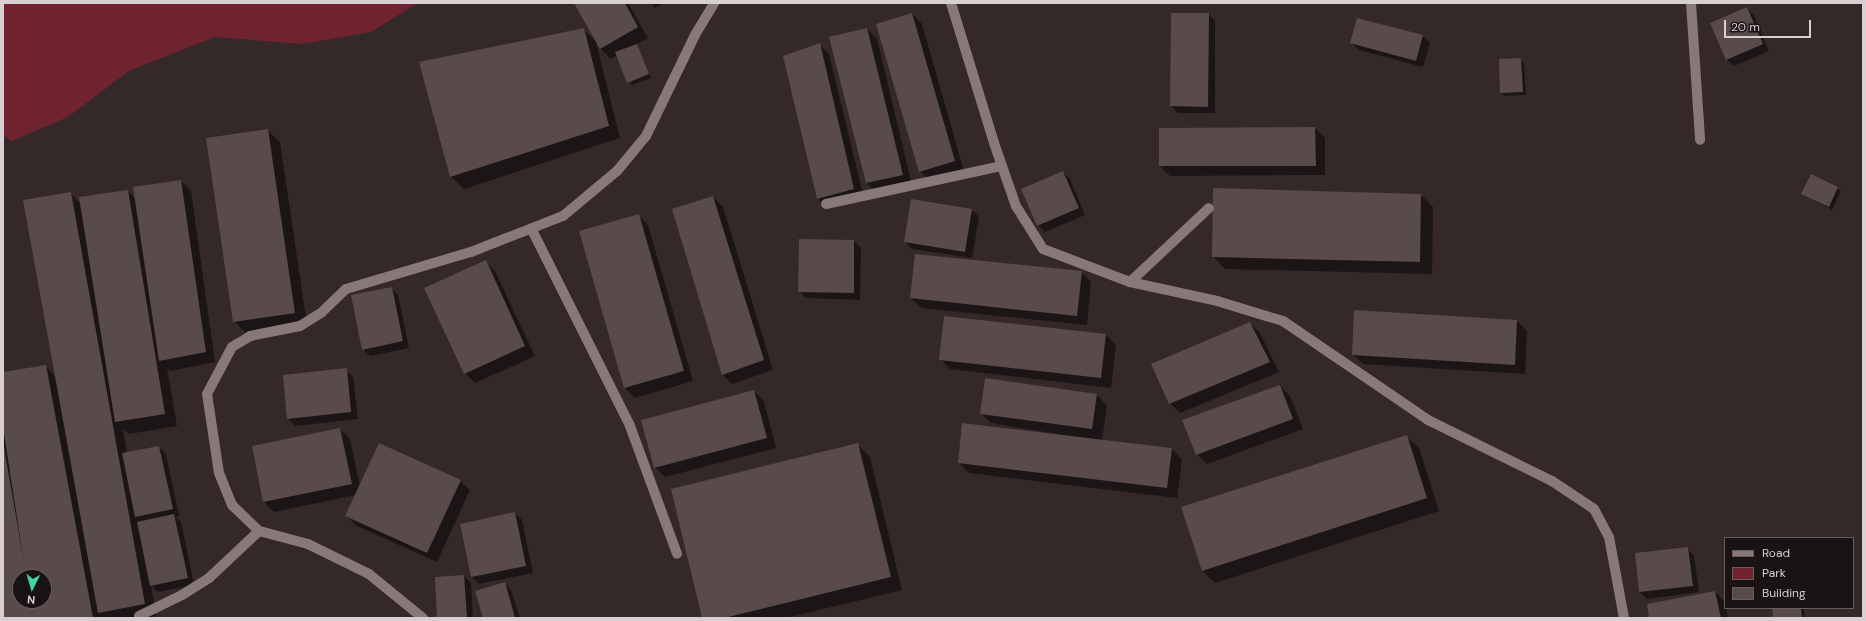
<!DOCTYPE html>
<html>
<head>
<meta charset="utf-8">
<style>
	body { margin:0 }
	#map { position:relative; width:1866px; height:621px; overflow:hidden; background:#352829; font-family:"DM Sans",sans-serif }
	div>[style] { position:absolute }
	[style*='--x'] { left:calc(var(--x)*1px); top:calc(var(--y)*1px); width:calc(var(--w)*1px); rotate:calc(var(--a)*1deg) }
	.green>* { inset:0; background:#6e232e }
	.shadow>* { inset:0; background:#0007 }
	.building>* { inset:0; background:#594a4b }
	.minor>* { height:10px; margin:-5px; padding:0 5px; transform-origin:5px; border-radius:5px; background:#887879 }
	span { translate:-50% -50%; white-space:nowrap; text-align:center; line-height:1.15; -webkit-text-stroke:3px #191313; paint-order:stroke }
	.frame { position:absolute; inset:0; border:4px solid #d8cfd0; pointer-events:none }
	.legend { position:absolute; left:1724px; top:537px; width:130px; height:72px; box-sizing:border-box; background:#191313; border:1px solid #655e5f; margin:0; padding:5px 7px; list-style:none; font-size:12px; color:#d8cfd0 }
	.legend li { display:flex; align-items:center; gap:8px; height:20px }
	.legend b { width:20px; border:1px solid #655e5f }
	.north { position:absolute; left:12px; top:569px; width:40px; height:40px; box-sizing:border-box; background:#191313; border:1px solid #655e5f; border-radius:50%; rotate:185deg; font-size:11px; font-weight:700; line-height:16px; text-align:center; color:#d8cfd0 }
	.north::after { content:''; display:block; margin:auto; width:14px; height:18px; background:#42d4a0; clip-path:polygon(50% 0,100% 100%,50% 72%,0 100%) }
	.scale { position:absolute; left:1724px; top:20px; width:87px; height:18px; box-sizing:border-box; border:2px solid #d8cfd0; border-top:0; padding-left:5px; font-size:12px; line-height:14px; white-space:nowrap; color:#d8cfd0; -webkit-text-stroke:3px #191313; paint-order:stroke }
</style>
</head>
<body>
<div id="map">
	<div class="green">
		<i style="clip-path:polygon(3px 3px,418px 3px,371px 32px,302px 44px,215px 37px,129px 71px,68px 117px,12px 141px,3px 135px)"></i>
	</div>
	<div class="shadow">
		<i style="clip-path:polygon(575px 3px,628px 3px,648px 38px,635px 45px,651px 78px,632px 85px,617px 55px,611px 59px,601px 49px)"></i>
		<i style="clip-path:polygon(650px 3px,664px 3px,655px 8px)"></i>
		<i style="clip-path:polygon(1747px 8px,1754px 15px,1769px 51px,1734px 66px,1727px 60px,1712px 23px)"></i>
		<i style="clip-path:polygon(912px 14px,922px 24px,964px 171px,930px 181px,920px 171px)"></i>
		<i style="clip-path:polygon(1208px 14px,1215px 21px,1215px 113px,1178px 113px,1171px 106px)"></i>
		<i style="clip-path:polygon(867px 29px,877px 39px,912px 185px,877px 193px,867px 183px,830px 38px)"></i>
		<i style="clip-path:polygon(584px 30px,596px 42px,620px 138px,464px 189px,451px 177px)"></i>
		<i style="clip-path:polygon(1423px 36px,1430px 43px,1423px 67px,1359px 50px,1352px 43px)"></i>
		<i style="clip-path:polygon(819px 44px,829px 54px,864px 199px,828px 209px,818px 199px,784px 57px)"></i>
		<i style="clip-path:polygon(1521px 59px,1524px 63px,1526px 95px,1505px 96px,1501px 93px)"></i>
		<i style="clip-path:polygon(1315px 128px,1325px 138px,1325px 175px,1170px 176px,1160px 166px)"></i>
		<i style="clip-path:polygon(267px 130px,280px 142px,307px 325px,247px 334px,234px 321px)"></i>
		<i style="clip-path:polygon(1063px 172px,1070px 179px,1085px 215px,1045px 232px,1038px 225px)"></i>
		<i style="clip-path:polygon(1812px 175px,1841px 191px,1832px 210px,1803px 194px)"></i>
		<i style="clip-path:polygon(evenodd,181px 181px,191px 191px,215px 362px,170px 371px,167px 368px,177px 426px,129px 434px,123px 428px,127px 453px,159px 447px,166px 454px,179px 516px,176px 517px,181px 522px,194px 585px,158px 592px,151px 585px,156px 616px,147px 618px,3px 618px,3px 373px,46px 367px,56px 377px,70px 193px,81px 204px,80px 198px,128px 191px,136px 199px,181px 181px,20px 577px,44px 577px,44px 601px,20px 601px,20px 577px)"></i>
		<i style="clip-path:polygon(1214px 189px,1421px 195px,1433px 207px,1432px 274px,1225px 269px,1213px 256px)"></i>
		<i style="clip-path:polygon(713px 197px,723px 207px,773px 370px,732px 384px,722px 374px)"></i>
		<i style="clip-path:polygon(972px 210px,979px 217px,972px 258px,912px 249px,905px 242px)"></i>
		<i style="clip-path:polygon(638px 215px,648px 225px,693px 381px,635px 398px,625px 388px,580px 232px)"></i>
		<i style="clip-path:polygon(800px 241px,854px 241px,861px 248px,860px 300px,806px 298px,799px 291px)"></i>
		<i style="clip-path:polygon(485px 261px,495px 271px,535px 356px,475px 383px,465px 373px)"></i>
		<i style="clip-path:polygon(1081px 272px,1091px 282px,1087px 325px,921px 308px,911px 298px)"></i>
		<i style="clip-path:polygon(391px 288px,398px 295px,409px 348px,370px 356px,363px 349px)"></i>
		<i style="clip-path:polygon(1517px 321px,1527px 331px,1525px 374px,1363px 364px,1353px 354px)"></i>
		<i style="clip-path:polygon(1250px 323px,1260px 333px,1279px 372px,1180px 413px,1170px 403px)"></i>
		<i style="clip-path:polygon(1106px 335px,1116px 345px,1111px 388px,950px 369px,940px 359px)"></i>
		<i style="clip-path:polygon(346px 370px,353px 377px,358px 419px,295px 426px,288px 419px)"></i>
		<i style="clip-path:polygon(986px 379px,1097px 395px,1107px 405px,1102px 441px,1172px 449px,1182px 459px,1177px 498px,969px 473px,959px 463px,1094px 440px,991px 423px,981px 413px)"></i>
		<i style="clip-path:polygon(1280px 386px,1290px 396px,1303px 429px,1207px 464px,1197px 454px)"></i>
		<i style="clip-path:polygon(754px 391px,764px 401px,776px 448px,665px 477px,655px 467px)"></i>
		<i style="clip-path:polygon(340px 429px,350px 439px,360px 487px,460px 481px,470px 490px,437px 562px,357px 526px,347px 516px,356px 495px,274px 512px,264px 502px)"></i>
		<i style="clip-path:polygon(1406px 436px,1419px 448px,1439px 511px,1215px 583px,1203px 571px)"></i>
		<i style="clip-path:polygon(857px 444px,870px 457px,902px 590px,786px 618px,703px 618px)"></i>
		<i style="clip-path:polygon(515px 513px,522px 520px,533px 573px,479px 584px,472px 577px,461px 524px)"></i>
		<i style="clip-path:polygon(1687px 548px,1694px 555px,1699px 592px,1647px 599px,1640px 592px)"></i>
		<i style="clip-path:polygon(464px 576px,471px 583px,473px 618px,438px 618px)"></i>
		<i style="clip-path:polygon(504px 583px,511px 590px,520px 618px,484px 618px)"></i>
		<i style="clip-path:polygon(1715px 592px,1725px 602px,1728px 618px,1650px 618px)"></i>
		<i style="clip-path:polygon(1773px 608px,1804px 608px,1805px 618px,1774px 618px)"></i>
	</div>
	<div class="building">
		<i style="clip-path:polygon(574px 3px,625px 3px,638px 27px,600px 49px)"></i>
		<i style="clip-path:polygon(1747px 7px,1763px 44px,1726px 60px,1710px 23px)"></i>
		<i style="clip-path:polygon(912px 13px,955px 161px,919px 172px,876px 24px)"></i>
		<i style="clip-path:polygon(1171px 13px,1209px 13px,1208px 107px,1170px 106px)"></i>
		<i style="clip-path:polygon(1357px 18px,1423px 35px,1416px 61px,1350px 43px)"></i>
		<i style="clip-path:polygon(584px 28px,609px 126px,450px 177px,419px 62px)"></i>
		<i style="clip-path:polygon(867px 28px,903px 175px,866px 183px,829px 37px)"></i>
		<i style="clip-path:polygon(820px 43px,854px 189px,817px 199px,783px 56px)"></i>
		<i style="clip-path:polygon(637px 44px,649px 74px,627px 83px,615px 52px)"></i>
		<i style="clip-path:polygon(1521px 58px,1523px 92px,1500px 93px,1499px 59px)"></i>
		<i style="clip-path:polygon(1315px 127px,1316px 166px,1159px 166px,1159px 128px)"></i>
		<i style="clip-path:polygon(268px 129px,295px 313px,233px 322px,206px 138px)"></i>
		<i style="clip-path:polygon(1063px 171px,1079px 208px,1037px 226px,1021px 189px)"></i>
		<i style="clip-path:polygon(1811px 174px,1838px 187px,1829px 207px,1801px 194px)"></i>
		<i style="clip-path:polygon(181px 180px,206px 352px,159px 361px,133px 187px)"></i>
		<i style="clip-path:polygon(1213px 188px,1421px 194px,1420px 262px,1212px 257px)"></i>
		<i style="clip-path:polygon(128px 190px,165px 414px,115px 422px,79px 197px)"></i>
		<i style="clip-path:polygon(71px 192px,145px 604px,98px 613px,23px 200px)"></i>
		<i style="clip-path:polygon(713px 196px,764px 360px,722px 375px,672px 209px)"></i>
		<i style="clip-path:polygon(911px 199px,972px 209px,965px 252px,904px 242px)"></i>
		<i style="clip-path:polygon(639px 214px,684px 371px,624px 388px,579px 231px)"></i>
		<i style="clip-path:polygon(799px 239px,854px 240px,854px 293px,798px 292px)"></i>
		<i style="clip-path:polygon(915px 254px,1082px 271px,1077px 316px,910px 298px)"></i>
		<i style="clip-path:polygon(486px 260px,525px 346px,464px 374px,424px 288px)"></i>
		<i style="clip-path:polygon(392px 287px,403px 341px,362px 350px,351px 295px)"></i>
		<i style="clip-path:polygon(1354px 310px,1517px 320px,1515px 365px,1352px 355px)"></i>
		<i style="clip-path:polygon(944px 316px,1106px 334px,1101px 378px,939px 360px)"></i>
		<i style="clip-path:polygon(1250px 322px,1270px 362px,1169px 404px,1151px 364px)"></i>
		<i style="clip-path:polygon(evenodd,46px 365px,93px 618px,3px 618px,3px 441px,24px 563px,3px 427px,3px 372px,46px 365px,20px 577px,44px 577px,44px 601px,20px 601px,20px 577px)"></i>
		<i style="clip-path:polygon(347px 368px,351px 412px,287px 419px,283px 375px)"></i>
		<i style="clip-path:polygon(985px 378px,1097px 394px,1092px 429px,980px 414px)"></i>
		<i style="clip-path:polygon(1280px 385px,1293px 419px,1196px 455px,1182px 420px)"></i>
		<i style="clip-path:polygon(754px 390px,767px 438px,654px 468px,641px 420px)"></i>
		<i style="clip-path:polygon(962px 423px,1172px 448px,1167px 488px,958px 463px)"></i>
		<i style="clip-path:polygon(340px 428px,352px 484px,263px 502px,252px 446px)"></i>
		<i style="clip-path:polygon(1407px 435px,1427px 498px,1202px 571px,1181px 507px)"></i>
		<i style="clip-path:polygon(379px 443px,461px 480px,427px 553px,345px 516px)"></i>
		<i style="clip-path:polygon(858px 443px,891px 577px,724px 618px,702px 618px,671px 489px)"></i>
		<i style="clip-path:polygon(159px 446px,173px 509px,135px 517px,122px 453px)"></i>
		<i style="clip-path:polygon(515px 512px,526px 566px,471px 577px,460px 524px)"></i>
		<i style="clip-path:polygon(174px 514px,188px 578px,150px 586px,137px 522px)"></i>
		<i style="clip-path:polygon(1688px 547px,1693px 586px,1639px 592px,1635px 553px)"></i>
		<i style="clip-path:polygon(464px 575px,467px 618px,437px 618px,435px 577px)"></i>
		<i style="clip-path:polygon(505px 582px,515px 618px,483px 618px,475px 591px)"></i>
		<i style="clip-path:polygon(1715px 591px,1721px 618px,1649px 618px,1647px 604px)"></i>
		<i style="clip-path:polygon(1772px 608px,1801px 608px,1802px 618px,1773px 618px)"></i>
	</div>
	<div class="minor">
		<i style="--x:951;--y:3;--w:146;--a:72.9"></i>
		<i style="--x:994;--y:143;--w:67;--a:70.8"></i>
		<i style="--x:1016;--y:206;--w:51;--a:57.9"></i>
		<i style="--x:1043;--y:249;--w:93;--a:20.8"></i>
		<i style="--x:1130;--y:282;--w:89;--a:12.3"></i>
		<i style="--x:1217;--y:301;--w:69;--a:16.9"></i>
		<i style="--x:1283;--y:321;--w:176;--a:34.3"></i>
		<i style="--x:1428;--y:420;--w:138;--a:26.2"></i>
		<i style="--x:1552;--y:481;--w:50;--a:33.7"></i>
		<i style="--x:1594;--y:509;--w:32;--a:62"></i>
		<i style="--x:1609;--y:537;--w:82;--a:79.5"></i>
		<i style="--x:1691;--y:3;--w:137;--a:86.2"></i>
		<i style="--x:826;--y:204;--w:180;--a:-12.2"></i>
		<i style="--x:532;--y:230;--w:219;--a:63.4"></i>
		<i style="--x:630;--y:426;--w:136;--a:69.8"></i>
		<i style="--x:1130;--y:282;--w:108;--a:-43.1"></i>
		<i style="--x:139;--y:616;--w:48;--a:-26"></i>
		<i style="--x:182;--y:595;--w:32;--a:-32"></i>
		<i style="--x:209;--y:578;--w:69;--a:-43.2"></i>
		<i style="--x:423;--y:618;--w:70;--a:-140.8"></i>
		<i style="--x:369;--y:574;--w:68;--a:-153.8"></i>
		<i style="--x:308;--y:544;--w:51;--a:-165.1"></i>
		<i style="--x:259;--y:531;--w:37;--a:-136"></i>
		<i style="--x:232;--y:505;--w:35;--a:-112"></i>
		<i style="--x:219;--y:473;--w:80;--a:-98.6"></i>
		<i style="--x:207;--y:394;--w:53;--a:-62"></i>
		<i style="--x:232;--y:347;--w:21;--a:-31"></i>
		<i style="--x:250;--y:336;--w:51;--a:-11.3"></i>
		<i style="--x:300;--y:326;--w:26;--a:-32"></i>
		<i style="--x:322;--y:312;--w:33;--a:-44"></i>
		<i style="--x:346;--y:289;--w:130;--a:-16.5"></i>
		<i style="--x:471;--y:252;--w:99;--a:-21.4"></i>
		<i style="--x:563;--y:216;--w:70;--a:-39.8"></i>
		<i style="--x:617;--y:171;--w:45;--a:-50.4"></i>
		<i style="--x:646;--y:136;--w:112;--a:-64.1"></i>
		<i style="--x:695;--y:35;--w:37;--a:-59"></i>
	</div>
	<div class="frame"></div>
	<ul class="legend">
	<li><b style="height:5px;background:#887879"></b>Road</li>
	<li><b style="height:11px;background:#6e232e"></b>Park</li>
	<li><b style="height:11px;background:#594a4b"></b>Building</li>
	</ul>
	<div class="north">N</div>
	<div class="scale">20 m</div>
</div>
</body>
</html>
